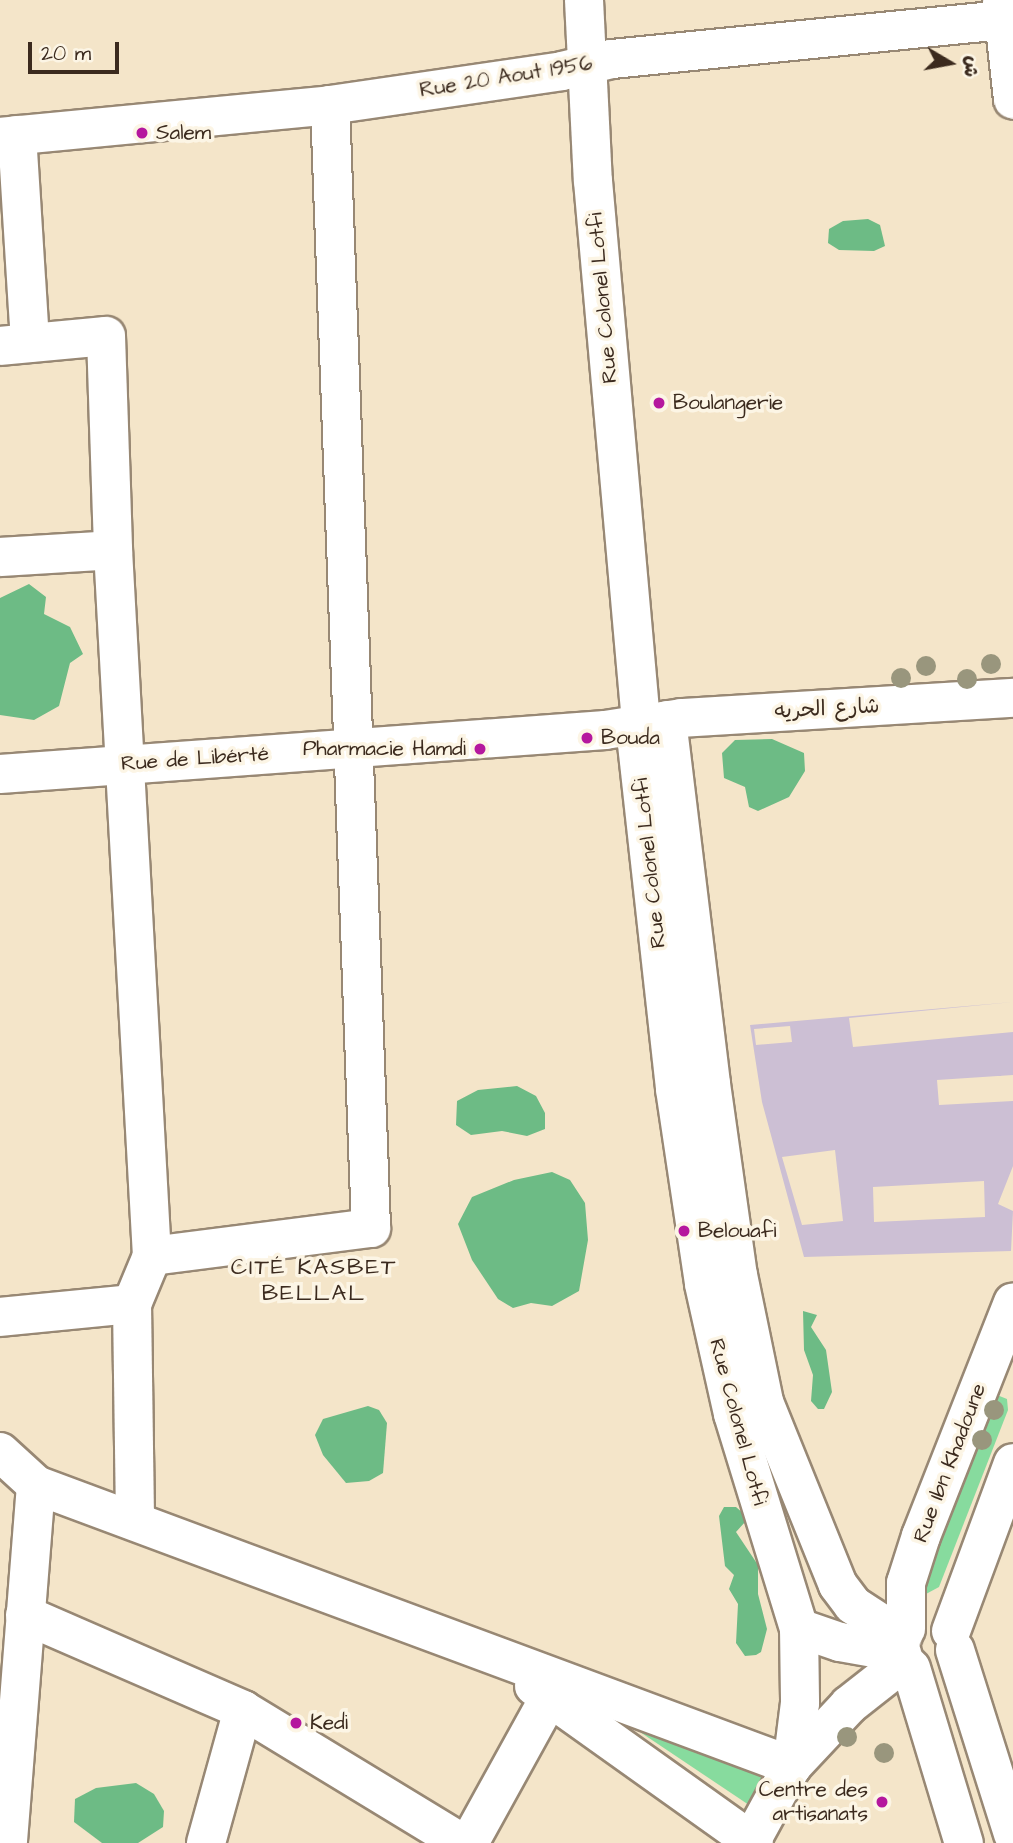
<!DOCTYPE html>
<html>
<head>
<meta charset="utf-8">
<style>
	body { margin:0 }
	#map { position:relative; width:1013px; height:1843px; overflow:hidden; background:#f4e5c9; font-family:"Architects Daughter","Playpen Sans Arabic",sans-serif }
	div>[style] { position:absolute }
	[style*='--x'] { left:calc(var(--x)*1px); top:calc(var(--y)*1px); width:calc(var(--w)*1px); rotate:calc(var(--a)*1deg) }
	.industrial>* { inset:0; background:#ccbfd4 }
	.green>* { inset:0; background:#87db9e }
	.forest>* { inset:0; background:#6dbb85 }
	.roads { filter:drop-shadow(2px 0 #988874) drop-shadow(-2px 0 #988874) drop-shadow(0 2px #988874) drop-shadow(0 -2px #988874) }
	.minor>* { height:38px; margin:-19px; padding:0 19px; transform-origin:19px; border-radius:19px; background:#fff }
	.trees>* { width:20px; height:20px; margin:-10px; border-radius:50%; background:#99967d }
	.dots>* { width:19px; height:19px; translate:-50% -50%; box-sizing:border-box; border:4px solid #fcf5e5; border-radius:50% }
	span { translate:-50% -50%; white-space:nowrap; text-align:center; line-height:1.15; -webkit-text-stroke:7px #fcf5e5; paint-order:stroke }
	.street-label { font-size:21px; color:#3b2a1e }
	.poi-label { font-size:21px; color:#3b2a1e }
	.left { translate:0 -50%; text-align:left }
	.right { translate:-100% -50%; text-align:right }
	.neighbourhood-label { font-size:23px; color:#3b2a1e; letter-spacing:2px }
	.north { position:absolute; left:915px; top:28px; width:70px; height:70px; -webkit-text-stroke:5px #fcf5e5; paint-order:stroke; rotate:100deg; font-size:19px; font-weight:700; line-height:28px; text-align:center; color:#3b2a1e }
	.north::after { content:''; display:block; margin:auto; width:24px; height:32px; background:#3b2a1e; clip-path:polygon(50% 0,100% 100%,50% 72%,0 100%) }
	.scale { position:absolute; left:28px; top:42px; width:91px; height:32px; box-sizing:border-box; border:4px solid #3b2a1e; border-top:0; padding-left:9px; font-size:21px; line-height:24px; white-space:nowrap; color:#3b2a1e; -webkit-text-stroke:5px #fcf5e5; paint-order:stroke }
</style>
</head>
<body>
<div id="map">
	<div class="industrial">
		<i style="clip-path:polygon(evenodd,1013px 1002px,849px 1018px,853px 1047px,1013px 1032px,1013px 1075px,937px 1080px,939px 1105px,1013px 1101px,1013px 1166px,998px 1204px,1013px 1211px,1011px 1251px,804px 1257px,762px 1102px,750px 1025px,1013px 1002px,790px 1026px,792px 1042px,756px 1045px,754px 1029px,790px 1026px,1013px 1002px,835px 1150px,843px 1221px,802px 1225px,782px 1157px,835px 1150px,1013px 1002px,984px 1181px,985px 1217px,874px 1222px,873px 1187px,984px 1181px)"></i>
	</div>
	<div class="green">
		<i style="clip-path:polygon(997px 1395px,1007px 1399px,1008px 1410px,939px 1587px,926px 1594px,917px 1579px)"></i>
		<i style="clip-path:polygon(640px 1732px,762px 1768px,766px 1773px,754px 1803px,749px 1805px)"></i>
	</div>
	<div class="forest">
		<i style="clip-path:polygon(868px 219px,880px 225px,885px 246px,874px 251px,839px 250px,828px 243px,829px 229px,843px 221px)"></i>
		<i style="clip-path:polygon(29px 584px,46px 597px,44px 614px,70px 627px,83px 654px,70px 663px,59px 706px,34px 720px,0 715px,0 598px)"></i>
		<i style="clip-path:polygon(772px 739px,804px 753px,805px 771px,789px 797px,758px 811px,749px 807px,745px 787px,724px 778px,722px 753px,735px 740px)"></i>
		<i style="clip-path:polygon(517px 1086px,536px 1096px,545px 1113px,545px 1129px,527px 1136px,502px 1131px,471px 1135px,456px 1125px,457px 1101px,478px 1090px)"></i>
		<i style="clip-path:polygon(552px 1172px,570px 1180px,585px 1203px,588px 1240px,579px 1291px,552px 1306px,531px 1303px,513px 1308px,498px 1299px,472px 1260px,458px 1224px,472px 1197px,514px 1180px)"></i>
		<i style="clip-path:polygon(803px 1311px,817px 1315px,811px 1327px,826px 1350px,832px 1392px,824px 1409px,818px 1409px,811px 1401px,813px 1375px,804px 1350px)"></i>
		<i style="clip-path:polygon(368px 1406px,379px 1410px,387px 1423px,383px 1473px,369px 1481px,346px 1483px,323px 1455px,315px 1435px,323px 1419px)"></i>
		<i style="clip-path:polygon(724px 1507px,736px 1507px,744px 1514px,745px 1522px,736px 1532px,758px 1565px,758px 1594px,767px 1629px,761px 1652px,756px 1655px,745px 1656px,736px 1643px,738px 1604px,729px 1589px,734px 1575px,725px 1566px,719px 1516px)"></i>
		<i style="clip-path:polygon(136px 1783px,154px 1794px,164px 1811px,163px 1827px,138px 1843px,102px 1843px,74px 1822px,75px 1799px,96px 1788px)"></i>
	</div>
	<div class="roads">
		<div class="minor">
			<i style="--x:584;--y:0;--w:181;--a:87.2"></i>
			<i style="--x:593;--y:181;--w:543;--a:84.93"></i>
			<i style="--x:641;--y:722;--w:22;--a:100"></i>
			<i style="--x:637;--y:744;--w:347;--a:83.7"></i>
			<i style="--x:675;--y:1089;--w:197;--a:81.5"></i>
			<i style="--x:704;--y:1284;--w:133;--a:77.4"></i>
			<i style="--x:733;--y:1414;--w:224;--a:72.9"></i>
			<i style="--x:799;--y:1628;--w:75;--a:89.2"></i>
			<i style="--x:800;--y:1703;--w:64;--a:97.2"></i>
			<i style="--x:792;--y:1766;--w:88;--a:118.6"></i>
			<i style="--x:1002;--y:0;--w:100;--a:83.7"></i>
			<i style="--x:17;--y:135;--w:208;--a:86.4"></i>
			<i style="--x:0;--y:137;--w:332;--a:-5.5"></i>
			<i style="--x:330;--y:105;--w:234;--a:-8.3"></i>
			<i style="--x:562;--y:71;--w:51;--a:-13.5"></i>
			<i style="--x:612;--y:59;--w:403;--a:-5.7"></i>
			<i style="--x:0;--y:346;--w:106;--a:-5.4"></i>
			<i style="--x:106;--y:336;--w:214;--a:88.1"></i>
			<i style="--x:113;--y:550;--w:707;--a:86.84"></i>
			<i style="--x:152;--y:1256;--w:52;--a:112.6"></i>
			<i style="--x:132;--y:1304;--w:133;--a:174.4"></i>
			<i style="--x:0;--y:557;--w:113;--a:-3.5"></i>
			<i style="--x:667;--y:720;--w:367;--a:83.1"></i>
			<i style="--x:711;--y:1084;--w:193;--a:82"></i>
			<i style="--x:738;--y:1275;--w:130;--a:78.4"></i>
			<i style="--x:764;--y:1402;--w:197;--a:68"></i>
			<i style="--x:838;--y:1585;--w:25;--a:53"></i>
			<i style="--x:853;--y:1605;--w:59;--a:33.1"></i>
			<i style="--x:0;--y:774;--w:607;--a:-4.16"></i>
			<i style="--x:605;--y:730;--w:78;--a:-8.9"></i>
			<i style="--x:682;--y:718;--w:332;--a:-3.5"></i>
			<i style="--x:152;--y:1256;--w:221;--a:-7.3"></i>
			<i style="--x:371;--y:1228;--w:1124;--a:-92.09"></i>
			<i style="--x:132;--y:1304;--w:217;--a:89.2"></i>
			<i style="--x:0;--y:1452;--w:49;--a:42.5"></i>
			<i style="--x:36;--y:1485;--w:359;--a:94.5"></i>
			<i style="--x:36;--y:1485;--w:807;--a:20.39"></i>
			<i style="--x:25;--y:1615;--w:238;--a:23.5"></i>
			<i style="--x:243;--y:1710;--w:256;--a:31.3"></i>
			<i style="--x:799;--y:1628;--w:43;--a:18.9"></i>
			<i style="--x:840;--y:1642;--w:63;--a:10.1"></i>
			<i style="--x:906;--y:1629;--w:46;--a:-90"></i>
			<i style="--x:906;--y:1583;--w:49;--a:-72.3"></i>
			<i style="--x:921;--y:1536;--w:251;--a:-68.5"></i>
			<i style="--x:951;--y:1631;--w:179;--a:-69.7"></i>
			<i style="--x:955;--y:1650;--w:193;--a:72.5"></i>
			<i style="--x:911;--y:1668;--w:183;--a:73.2"></i>
			<i style="--x:534;--y:1686;--w:270;--a:35.5"></i>
			<i style="--x:792;--y:1766;--w:83;--a:-46.9"></i>
			<i style="--x:849;--y:1705;--w:71;--a:-38.2"></i>
			<i style="--x:206;--y:1843;--w:138;--a:-74.5"></i>
			<i style="--x:469;--y:1843;--w:186;--a:-61.1"></i>
		</div>
	</div>
	<div class="trees">
		<i style="left:991px;top:664px"></i>
		<i style="left:926px;top:666px"></i>
		<i style="left:901px;top:678px"></i>
		<i style="left:967px;top:679px"></i>
		<i style="left:994px;top:1410px"></i>
		<i style="left:982px;top:1440px"></i>
		<i style="left:847px;top:1737px"></i>
		<i style="left:884px;top:1753px"></i>
	</div>
	<div class="dots">
		<i style="left:142px;top:133px;background:#b5179e"></i>
		<i style="left:659px;top:403px;background:#b5179e"></i>
		<i style="left:587px;top:738px;background:#b5179e"></i>
		<i style="left:480px;top:749px;background:#b5179e"></i>
		<i style="left:684px;top:1231px;background:#b5179e"></i>
		<i style="left:296px;top:1723px;background:#b5179e"></i>
		<i style="left:882px;top:1802px;background:#b5179e"></i>
	</div>
	<div class="street-label">
		<span style="left:506px;top:77px;rotate:-9deg">Rue 20 Aout 1956</span>
		<span style="left:603px;top:298px;rotate:-95deg">Rue Colonel Lotfi</span>
		<span style="left:827px;top:709px;rotate:-3deg">شارع الحريه</span>
		<span style="left:195px;top:759px;rotate:-4deg">Rue de Libérté</span>
		<span style="left:650px;top:863px;rotate:-96deg">Rue Colonel Lotfi</span>
		<span style="left:738px;top:1422px;rotate:75deg">Rue Colonel Lotfi</span>
		<span style="left:950px;top:1463px;rotate:-69deg">Rue Ibn Khadoune</span>
	</div>
	<div class="poi-label">
		<span class="left" style="left:156px;top:133px">Salem</span>
		<span class="left" style="left:673px;top:403px">Boulangerie</span>
		<span class="left" style="left:601px;top:738px">Bouda</span>
		<span class="right" style="left:466px;top:749px">Pharmacie Hamdi</span>
		<span class="left" style="left:698px;top:1231px">Belouafi</span>
		<span class="left" style="left:310px;top:1723px">Kedi</span>
		<span class="right" style="left:868px;top:1802px">Centre des<br>artisanats</span>
	</div>
	<div class="neighbourhood-label">
		<span style="left:314px;top:1280px">CITÉ KASBET<br>BELLAL</span>
	</div>
	<div class="north">ش</div>
	<div class="scale">20 m</div>
</div>
</body>
</html>
